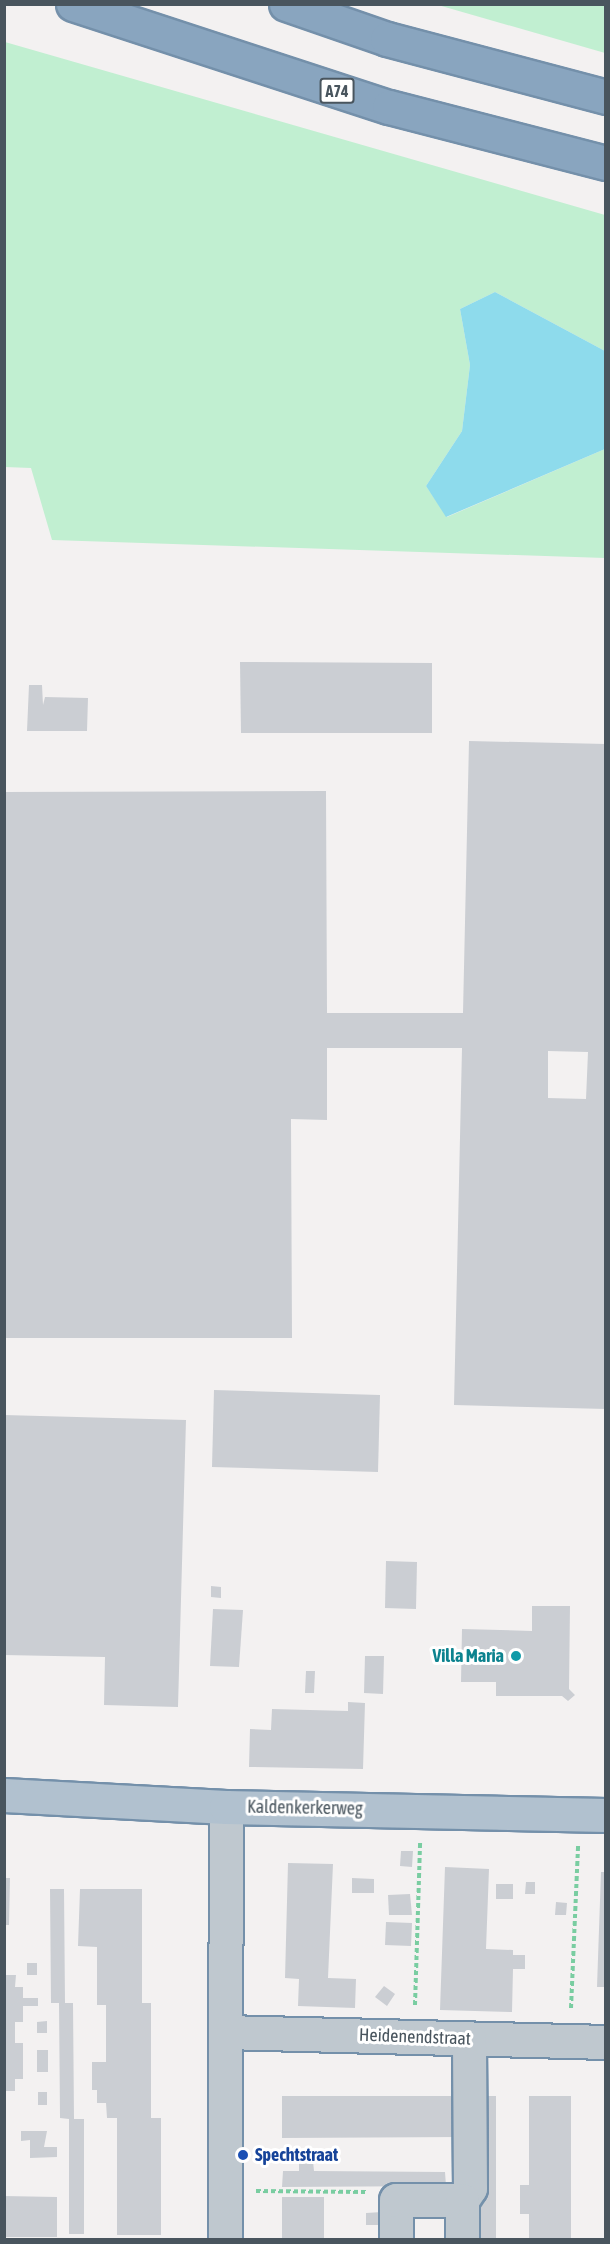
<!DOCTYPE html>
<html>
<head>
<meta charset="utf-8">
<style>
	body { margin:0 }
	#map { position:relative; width:610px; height:2244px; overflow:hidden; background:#f3f1f1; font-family:"Asap Condensed",sans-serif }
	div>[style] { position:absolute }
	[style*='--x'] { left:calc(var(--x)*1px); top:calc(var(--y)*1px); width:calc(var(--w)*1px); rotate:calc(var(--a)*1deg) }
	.green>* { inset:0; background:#c1efd1 }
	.water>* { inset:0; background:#8edbec }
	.building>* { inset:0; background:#cbced3 }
	.path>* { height:4px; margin-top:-2px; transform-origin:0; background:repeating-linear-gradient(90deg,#79cda1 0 4.5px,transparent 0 7.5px) }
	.roads { filter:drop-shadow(2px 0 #7490aa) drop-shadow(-2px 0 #7490aa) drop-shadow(0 2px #7490aa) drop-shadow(0 -2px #7490aa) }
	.minor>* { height:33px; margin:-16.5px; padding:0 16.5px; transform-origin:16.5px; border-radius:16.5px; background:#bfc8cf }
	.major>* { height:33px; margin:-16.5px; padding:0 16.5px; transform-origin:16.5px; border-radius:16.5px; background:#b1c1cf }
	.highway>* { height:33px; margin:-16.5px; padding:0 16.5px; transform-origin:16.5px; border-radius:16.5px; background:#89a5bf }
	.dots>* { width:16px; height:16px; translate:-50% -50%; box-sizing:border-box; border:3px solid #fff; border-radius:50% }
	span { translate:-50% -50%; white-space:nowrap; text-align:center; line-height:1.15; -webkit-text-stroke:6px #fff; paint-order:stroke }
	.shield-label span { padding:2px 4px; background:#fff; border:2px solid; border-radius:4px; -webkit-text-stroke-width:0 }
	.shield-label { font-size:16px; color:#49555e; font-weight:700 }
	.culture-label { font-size:18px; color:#0d838f; font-weight:700 }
	.right { translate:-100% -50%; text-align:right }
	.street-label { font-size:18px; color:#49555e }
	.transit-label { font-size:18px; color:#164399; font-weight:700 }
	.left { translate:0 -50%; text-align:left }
	.frame { position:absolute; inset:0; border:6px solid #49555e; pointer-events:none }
</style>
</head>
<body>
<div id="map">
	<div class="green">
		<i style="clip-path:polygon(438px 5px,605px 5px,605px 53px)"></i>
		<i style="clip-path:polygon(5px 42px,605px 215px,605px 351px,495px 292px,460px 309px,470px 365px,462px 431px,426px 486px,447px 517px,605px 449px,605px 558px,52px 540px,31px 468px,5px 467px)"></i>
	</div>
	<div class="water">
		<i style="clip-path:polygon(495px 292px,605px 351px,605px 449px,446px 517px,426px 486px,462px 431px,470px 365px,460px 309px)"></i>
	</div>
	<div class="building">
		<i style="clip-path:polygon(240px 662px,432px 663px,432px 733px,241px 733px)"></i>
		<i style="clip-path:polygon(29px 685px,42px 685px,43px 705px,45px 697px,88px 698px,87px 731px,27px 731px)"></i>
		<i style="clip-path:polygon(evenodd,469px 741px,606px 744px,606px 1409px,454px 1405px,462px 1048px,327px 1048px,327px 1120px,291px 1119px,292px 1338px,4px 1338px,4px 792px,326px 791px,327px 1013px,463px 1013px,469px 741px,548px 1051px,588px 1052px,586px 1099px,548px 1098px,548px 1051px)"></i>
		<i style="clip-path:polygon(214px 1390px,380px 1395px,378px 1472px,212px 1467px)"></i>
		<i style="clip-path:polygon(4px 1415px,186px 1420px,178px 1707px,104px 1705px,105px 1657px,4px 1655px)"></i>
		<i style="clip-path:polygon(386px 1561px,417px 1562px,416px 1609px,385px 1608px)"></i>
		<i style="clip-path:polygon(211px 1586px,221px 1587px,221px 1598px,211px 1597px)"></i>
		<i style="clip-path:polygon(532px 1606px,570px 1606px,569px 1689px,575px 1695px,568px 1701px,562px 1696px,496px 1696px,496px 1682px,461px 1682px,462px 1629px,532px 1631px)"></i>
		<i style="clip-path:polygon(213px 1609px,243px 1610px,239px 1667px,210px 1666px)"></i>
		<i style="clip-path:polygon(365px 1656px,384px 1656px,383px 1694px,364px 1693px)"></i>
		<i style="clip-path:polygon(306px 1671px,315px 1671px,314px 1693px,305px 1693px)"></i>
		<i style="clip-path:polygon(348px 1702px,365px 1703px,363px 1769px,249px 1767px,250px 1729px,271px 1730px,272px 1709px,348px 1711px)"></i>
		<i style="clip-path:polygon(401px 1851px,413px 1851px,412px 1867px,400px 1866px)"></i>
		<i style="clip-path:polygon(288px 1863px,333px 1864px,328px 1978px,356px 1979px,355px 2008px,298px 2006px,299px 1979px,285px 1978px)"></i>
		<i style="clip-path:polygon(445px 1867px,489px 1869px,486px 1949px,513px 1950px,513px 1955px,525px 1955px,525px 1969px,513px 1969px,512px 2012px,440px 2010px)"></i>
		<i style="clip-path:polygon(601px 1872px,606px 1872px,606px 1987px,597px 1987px)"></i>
		<i style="clip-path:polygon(4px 1878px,10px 1878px,9px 1925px,4px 1925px)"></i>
		<i style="clip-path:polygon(352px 1878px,374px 1879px,374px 1893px,352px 1893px)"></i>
		<i style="clip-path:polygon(526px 1882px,535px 1882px,535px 1894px,525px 1894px)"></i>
		<i style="clip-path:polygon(496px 1884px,513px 1884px,513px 1899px,496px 1899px)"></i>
		<i style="clip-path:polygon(50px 1889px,64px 1889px,65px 2003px,73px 2003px,74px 2119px,84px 2119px,84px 2234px,69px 2234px,69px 2119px,60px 2118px,59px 2003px,51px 2003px)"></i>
		<i style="clip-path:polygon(80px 1889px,142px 1889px,142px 2003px,151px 2003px,151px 2118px,161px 2118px,161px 2235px,117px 2235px,117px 2118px,107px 2118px,106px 2103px,97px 2103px,97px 2090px,92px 2090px,92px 2062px,106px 2062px,106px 2005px,97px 2005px,97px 1947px,78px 1946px)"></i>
		<i style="clip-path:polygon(410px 1894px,412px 1915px,389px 1915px,388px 1895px)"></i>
		<i style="clip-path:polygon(556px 1902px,567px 1903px,566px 1915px,555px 1915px)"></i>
		<i style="clip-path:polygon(386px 1922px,412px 1923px,411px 1946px,385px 1945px)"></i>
		<i style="clip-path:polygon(27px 1963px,37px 1963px,37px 1975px,27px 1975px)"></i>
		<i style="clip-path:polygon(4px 1975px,16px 1975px,15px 1987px,23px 1987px,23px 1998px,38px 1998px,38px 2006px,23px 2006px,23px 2022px,15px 2022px,15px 2043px,23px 2043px,23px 2079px,15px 2079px,15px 2091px,4px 2091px)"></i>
		<i style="clip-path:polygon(384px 1986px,395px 1994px,387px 2006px,375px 1997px)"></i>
		<i style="clip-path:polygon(47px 2021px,47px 2033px,37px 2033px,37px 2022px)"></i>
		<i style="clip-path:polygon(37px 2050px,48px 2050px,48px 2072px,37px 2072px)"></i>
		<i style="clip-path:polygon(38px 2092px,47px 2092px,47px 2105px,38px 2105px)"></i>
		<i style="clip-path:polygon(282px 2096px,461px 2096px,460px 2137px,282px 2138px)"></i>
		<i style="clip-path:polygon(480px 2096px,496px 2096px,496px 2240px,481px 2240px)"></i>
		<i style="clip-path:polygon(529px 2096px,571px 2096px,571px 2240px,529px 2240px,529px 2214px,520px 2214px,520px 2185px,529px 2185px)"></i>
		<i style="clip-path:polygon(21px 2131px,47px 2131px,44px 2147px,57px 2147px,57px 2157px,30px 2158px,30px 2140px,21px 2141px)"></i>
		<i style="clip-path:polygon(299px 2161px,313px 2161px,314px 2171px,445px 2172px,446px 2186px,282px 2187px,283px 2171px,299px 2171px)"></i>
		<i style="clip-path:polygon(4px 2196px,57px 2197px,57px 2237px,4px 2237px)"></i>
		<i style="clip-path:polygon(282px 2197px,324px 2197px,324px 2240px,282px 2240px)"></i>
		<i style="clip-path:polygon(382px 2212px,382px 2225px,366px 2225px,366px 2213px)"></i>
	</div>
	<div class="path">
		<i style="--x:415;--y:2005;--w:163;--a:-88.2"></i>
		<i style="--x:571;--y:2008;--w:163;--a:-87.5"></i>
		<i style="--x:256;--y:2191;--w:110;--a:0.5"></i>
	</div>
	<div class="roads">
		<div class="minor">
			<i style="--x:225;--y:2032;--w:381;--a:1.5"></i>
			<i style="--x:462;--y:2200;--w:14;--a:-56"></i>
			<i style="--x:470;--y:2188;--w:149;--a:-90.4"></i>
			<i style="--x:225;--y:2240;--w:433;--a:-89.9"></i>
			<i style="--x:396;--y:2240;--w:40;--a:-90"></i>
			<i style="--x:396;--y:2200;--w:66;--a:0"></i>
			<i style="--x:462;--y:2200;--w:40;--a:90"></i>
		</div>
		<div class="major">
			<i style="--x:4;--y:1795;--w:222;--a:3.1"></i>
			<i style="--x:226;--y:1807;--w:380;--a:1.2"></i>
		</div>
		<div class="highway">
			<i style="--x:73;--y:4;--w:332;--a:18.1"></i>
			<i style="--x:389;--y:107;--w:224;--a:14.5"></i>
			<i style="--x:286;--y:4;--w:107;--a:19.1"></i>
			<i style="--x:387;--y:39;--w:227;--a:14.8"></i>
		</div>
	</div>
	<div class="dots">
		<i style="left:516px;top:1656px;background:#0f9aa8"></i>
		<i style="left:243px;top:2155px;background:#1a4fb4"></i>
	</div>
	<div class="shield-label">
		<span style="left:337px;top:91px">A74</span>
	</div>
	<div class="culture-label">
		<span class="right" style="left:504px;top:1656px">Villa Maria</span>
	</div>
	<div class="street-label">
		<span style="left:305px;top:1808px;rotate:1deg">Kaldenkerkerweg</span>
		<span style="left:415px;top:2037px;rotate:2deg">Heidenendstraat</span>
	</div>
	<div class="transit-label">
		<span class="left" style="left:255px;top:2155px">Spechtstraat</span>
	</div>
	<div class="frame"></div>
</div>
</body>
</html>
